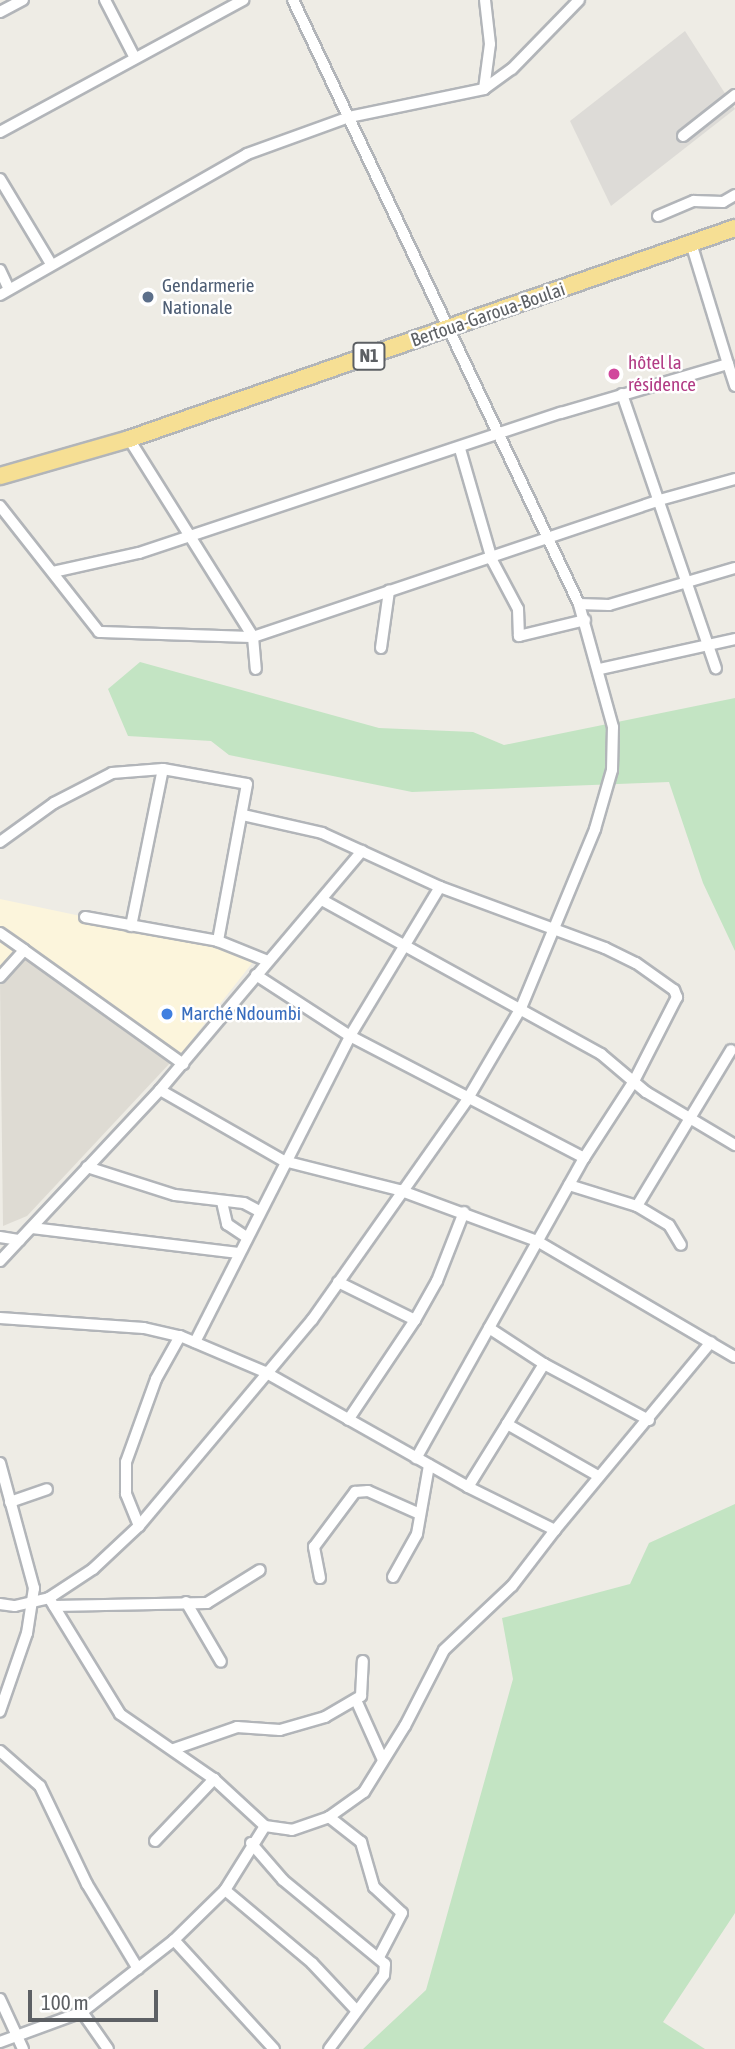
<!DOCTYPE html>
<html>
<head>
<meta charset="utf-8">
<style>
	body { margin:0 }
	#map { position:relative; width:735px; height:2049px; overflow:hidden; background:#eeece5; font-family:"Asap Condensed",sans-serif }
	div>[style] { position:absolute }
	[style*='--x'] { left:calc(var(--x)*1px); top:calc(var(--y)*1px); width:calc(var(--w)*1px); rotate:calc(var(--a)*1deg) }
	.commercial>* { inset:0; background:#fcf5dc }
	.industrial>* { inset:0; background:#dddbd7 }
	.education>* { inset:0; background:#dedbd3 }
	.green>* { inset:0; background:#c3e4c3 }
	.roads { filter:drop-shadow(2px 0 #b2b5b9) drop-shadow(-2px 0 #b2b5b9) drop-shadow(0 2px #b2b5b9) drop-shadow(0 -2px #b2b5b9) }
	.minor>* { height:10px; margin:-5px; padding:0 5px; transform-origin:5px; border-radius:5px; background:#fff }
	.highway>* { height:16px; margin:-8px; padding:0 8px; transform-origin:8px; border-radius:8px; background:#f6df94 }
	.dots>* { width:19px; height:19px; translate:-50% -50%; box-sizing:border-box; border:4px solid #fff; border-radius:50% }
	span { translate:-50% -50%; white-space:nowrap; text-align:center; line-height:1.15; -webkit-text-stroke:5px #fff; paint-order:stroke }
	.shield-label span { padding:2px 5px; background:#fff; border:2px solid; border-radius:5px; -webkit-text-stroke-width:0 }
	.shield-label { font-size:18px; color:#5d6064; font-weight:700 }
	.service-label { font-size:19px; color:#4e5e75 }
	.left { translate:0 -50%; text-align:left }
	.street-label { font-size:19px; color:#5d6064 }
	.hotel-label { font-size:19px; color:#b23c85 }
	.shop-label { font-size:19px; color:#366cbe }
	.scale { position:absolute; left:28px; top:1990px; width:130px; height:32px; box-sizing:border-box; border:4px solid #5d6064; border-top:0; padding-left:9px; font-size:21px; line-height:24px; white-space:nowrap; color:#5d6064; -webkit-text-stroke:5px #fff; paint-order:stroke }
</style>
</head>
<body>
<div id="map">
	<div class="commercial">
		<i style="clip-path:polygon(0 899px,204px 942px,253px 962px,179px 1056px,24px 945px,0 973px)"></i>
	</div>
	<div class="industrial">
		<i style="clip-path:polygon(685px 31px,735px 109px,611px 206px,570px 121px)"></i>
	</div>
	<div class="education">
		<i style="clip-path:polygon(22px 956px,170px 1063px,27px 1216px,3px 1226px,0 982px)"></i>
	</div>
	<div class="green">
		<i style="clip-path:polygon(140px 662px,379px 728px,473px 732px,504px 745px,735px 698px,735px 951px,703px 883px,669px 782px,412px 792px,229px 755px,211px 741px,128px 736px,108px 689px)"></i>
		<i style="clip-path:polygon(735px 1504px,735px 1913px,663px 2022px,705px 2049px,363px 2049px,426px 1990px,513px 1679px,502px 1618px,630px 1584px,649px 1543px)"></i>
	</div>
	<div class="roads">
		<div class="minor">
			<i style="--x:105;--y:0;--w:65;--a:62.7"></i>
			<i style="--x:0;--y:12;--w:26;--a:-28"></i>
			<i style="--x:484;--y:89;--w:45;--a:-82.4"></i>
			<i style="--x:490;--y:44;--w:44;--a:-96.5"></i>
			<i style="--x:0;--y:132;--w:277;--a:-28.5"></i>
			<i style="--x:683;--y:136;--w:66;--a:-38.3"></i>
			<i style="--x:0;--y:179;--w:99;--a:59"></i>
			<i style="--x:658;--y:216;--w:39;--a:-23"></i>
			<i style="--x:694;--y:201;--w:29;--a:2"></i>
			<i style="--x:723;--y:202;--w:14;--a:-30"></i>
			<i style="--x:0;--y:270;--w:21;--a:65"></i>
			<i style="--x:0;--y:295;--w:284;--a:-29.7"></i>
			<i style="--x:247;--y:154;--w:109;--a:-19.9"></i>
			<i style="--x:349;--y:117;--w:138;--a:-11.7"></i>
			<i style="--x:484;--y:89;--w:34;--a:-36"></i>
			<i style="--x:512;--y:69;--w:96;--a:-45.8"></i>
			<i style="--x:728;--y:364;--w:23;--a:72"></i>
			<i style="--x:622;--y:394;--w:290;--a:71.1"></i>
			<i style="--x:129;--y:439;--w:234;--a:57.9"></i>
			<i style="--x:253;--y:637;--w:32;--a:85"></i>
			<i style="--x:460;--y:449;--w:116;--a:73.9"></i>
			<i style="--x:492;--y:560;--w:55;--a:62"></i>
			<i style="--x:518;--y:609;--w:27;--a:88"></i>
			<i style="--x:519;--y:636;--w:68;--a:-13.6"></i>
			<i style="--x:0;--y:506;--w:160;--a:51.8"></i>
			<i style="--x:99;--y:632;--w:154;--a:1.9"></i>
			<i style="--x:253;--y:637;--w:425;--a:-18.6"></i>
			<i style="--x:656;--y:501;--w:82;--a:-15.6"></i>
			<i style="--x:53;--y:572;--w:88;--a:-12.5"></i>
			<i style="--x:139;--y:553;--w:445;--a:-18.4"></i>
			<i style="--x:561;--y:413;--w:174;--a:-16.4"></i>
			<i style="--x:728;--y:364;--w:127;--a:-107"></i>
			<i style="--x:579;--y:604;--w:30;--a:2"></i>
			<i style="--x:609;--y:605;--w:131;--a:-16.4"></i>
			<i style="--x:381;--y:648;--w:58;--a:-82"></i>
			<i style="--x:600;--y:669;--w:138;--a:-12.5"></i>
			<i style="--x:243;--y:815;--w:81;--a:12.8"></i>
			<i style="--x:322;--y:833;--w:130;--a:24.6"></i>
			<i style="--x:440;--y:887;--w:176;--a:20.3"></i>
			<i style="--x:605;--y:948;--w:34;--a:26"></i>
			<i style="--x:636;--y:963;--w:47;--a:35.4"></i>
			<i style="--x:674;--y:990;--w:8;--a:67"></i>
			<i style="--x:677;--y:997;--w:94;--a:117.1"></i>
			<i style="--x:634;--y:1081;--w:92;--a:123"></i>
			<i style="--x:584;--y:1158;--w:344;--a:119.2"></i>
			<i style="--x:0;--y:842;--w:67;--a:-35.8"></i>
			<i style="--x:54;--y:803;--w:65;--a:-27.3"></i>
			<i style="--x:112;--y:773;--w:51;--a:-4.5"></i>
			<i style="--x:163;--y:769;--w:85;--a:10.1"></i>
			<i style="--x:247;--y:784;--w:160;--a:100.5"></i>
			<i style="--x:218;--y:941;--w:54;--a:21.8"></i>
			<i style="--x:322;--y:900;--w:319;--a:28.9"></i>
			<i style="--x:601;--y:1054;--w:59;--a:40.2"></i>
			<i style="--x:646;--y:1092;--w:104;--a:30.8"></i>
			<i style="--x:85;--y:917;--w:135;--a:10.2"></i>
			<i style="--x:131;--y:926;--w:160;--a:-78.5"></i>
			<i style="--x:0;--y:933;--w:29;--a:35"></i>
			<i style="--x:256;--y:975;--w:112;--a:33"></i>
			<i style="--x:350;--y:1036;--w:264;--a:27.5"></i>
			<i style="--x:0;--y:977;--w:36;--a:-48"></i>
			<i style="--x:24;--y:950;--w:196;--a:35.6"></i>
			<i style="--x:160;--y:1090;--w:143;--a:29.8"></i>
			<i style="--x:284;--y:1161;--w:119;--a:14.2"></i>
			<i style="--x:399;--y:1190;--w:147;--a:20.3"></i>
			<i style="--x:537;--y:1241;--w:229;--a:30.4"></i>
			<i style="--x:87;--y:1167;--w:92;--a:17.7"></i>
			<i style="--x:175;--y:1195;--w:69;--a:6.6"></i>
			<i style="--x:244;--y:1203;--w:17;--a:28"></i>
			<i style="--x:569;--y:1185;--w:71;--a:17.2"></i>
			<i style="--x:637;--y:1206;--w:37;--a:31"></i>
			<i style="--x:669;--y:1225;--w:23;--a:59"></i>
			<i style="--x:222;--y:1202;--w:23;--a:77"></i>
			<i style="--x:227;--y:1224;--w:23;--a:34"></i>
			<i style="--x:637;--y:1206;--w:182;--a:-58.9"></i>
			<i style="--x:32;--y:1228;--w:208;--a:6.9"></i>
			<i style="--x:0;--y:1237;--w:20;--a:9"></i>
			<i style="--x:0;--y:1261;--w:234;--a:-46.9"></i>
			<i style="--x:160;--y:1090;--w:313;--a:-49.8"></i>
			<i style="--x:338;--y:1282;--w:86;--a:26.3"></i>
			<i style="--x:415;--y:1320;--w:120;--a:123.8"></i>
			<i style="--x:0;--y:1318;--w:144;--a:4"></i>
			<i style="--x:144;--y:1328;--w:37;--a:13"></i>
			<i style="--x:180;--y:1336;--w:92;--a:23"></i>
			<i style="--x:265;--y:1372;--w:233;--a:29.5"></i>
			<i style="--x:468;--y:1487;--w:97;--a:26.3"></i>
			<i style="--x:555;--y:1530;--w:244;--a:-50.3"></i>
			<i style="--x:415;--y:1320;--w:45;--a:-60.6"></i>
			<i style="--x:437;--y:1281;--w:74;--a:-68.6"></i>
			<i style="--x:489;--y:1328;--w:66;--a:33.2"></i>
			<i style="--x:544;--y:1364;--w:70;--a:121.7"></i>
			<i style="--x:195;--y:1342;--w:343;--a:-63.1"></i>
			<i style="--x:350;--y:1036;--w:174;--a:-58.9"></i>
			<i style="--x:544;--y:1364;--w:119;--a:28.1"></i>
			<i style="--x:0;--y:1463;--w:130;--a:74.8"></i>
			<i style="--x:34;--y:1588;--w:46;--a:98.8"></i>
			<i style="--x:27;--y:1633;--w:83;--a:109.1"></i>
			<i style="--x:468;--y:1487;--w:74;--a:-58.2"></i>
			<i style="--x:507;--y:1424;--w:105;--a:29.7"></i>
			<i style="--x:10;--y:1502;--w:39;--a:-19"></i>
			<i style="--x:139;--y:1526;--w:35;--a:-112"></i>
			<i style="--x:126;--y:1494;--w:32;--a:-90"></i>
			<i style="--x:126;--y:1462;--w:88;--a:-70.1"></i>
			<i style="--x:156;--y:1379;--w:49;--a:-60.8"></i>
			<i style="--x:393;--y:1577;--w:49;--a:-60.8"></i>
			<i style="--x:417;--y:1534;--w:70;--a:-80.1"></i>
			<i style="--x:320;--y:1578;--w:32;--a:-101"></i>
			<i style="--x:314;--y:1547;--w:69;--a:-53.3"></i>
			<i style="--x:355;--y:1492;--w:13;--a:-4"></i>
			<i style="--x:368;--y:1491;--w:57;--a:23.9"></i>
			<i style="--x:49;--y:1598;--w:136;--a:58.5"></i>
			<i style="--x:120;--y:1714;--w:114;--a:34.7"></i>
			<i style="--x:214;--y:1779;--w:69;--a:42.7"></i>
			<i style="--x:265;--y:1826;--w:27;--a:8"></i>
			<i style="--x:292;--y:1830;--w:39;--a:-19"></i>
			<i style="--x:329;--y:1817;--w:43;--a:-35.5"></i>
			<i style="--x:364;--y:1792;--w:78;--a:-58.2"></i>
			<i style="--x:405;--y:1726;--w:85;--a:-62.8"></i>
			<i style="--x:444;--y:1650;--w:93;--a:-43.3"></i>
			<i style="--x:512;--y:1586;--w:71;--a:-52.5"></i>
			<i style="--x:186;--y:1602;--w:69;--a:59.7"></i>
			<i style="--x:0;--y:1604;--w:15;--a:8"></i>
			<i style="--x:15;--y:1606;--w:35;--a:-13"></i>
			<i style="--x:49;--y:1598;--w:53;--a:-33.4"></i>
			<i style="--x:93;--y:1569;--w:63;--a:-43.1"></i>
			<i style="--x:139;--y:1526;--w:269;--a:-50"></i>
			<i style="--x:312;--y:1320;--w:269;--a:-54.8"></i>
			<i style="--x:467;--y:1100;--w:107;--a:-59.6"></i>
			<i style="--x:521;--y:1008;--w:194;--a:-67.5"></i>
			<i style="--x:595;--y:829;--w:61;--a:-73.9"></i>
			<i style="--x:612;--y:770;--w:43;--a:-88.7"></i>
			<i style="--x:613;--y:727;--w:128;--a:-105.5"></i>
			<i style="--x:579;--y:604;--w:668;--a:-115.34"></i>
			<i style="--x:54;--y:1606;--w:153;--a:-1.1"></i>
			<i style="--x:207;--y:1603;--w:62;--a:-31.9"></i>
			<i style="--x:356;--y:1700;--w:66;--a:65.8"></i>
			<i style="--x:174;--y:1749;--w:67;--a:-19.2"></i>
			<i style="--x:237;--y:1727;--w:43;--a:4"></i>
			<i style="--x:280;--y:1730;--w:47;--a:-16.1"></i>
			<i style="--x:325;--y:1717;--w:42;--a:-30.3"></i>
			<i style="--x:361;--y:1696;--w:35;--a:-87"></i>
			<i style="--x:0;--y:1751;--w:53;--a:41.2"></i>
			<i style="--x:40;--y:1786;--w:109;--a:64.4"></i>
			<i style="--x:87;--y:1884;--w:99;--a:59"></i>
			<i style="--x:329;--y:1817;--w:41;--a:38"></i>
			<i style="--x:361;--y:1842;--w:47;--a:73.9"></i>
			<i style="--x:374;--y:1887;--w:38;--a:43"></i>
			<i style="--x:402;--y:1913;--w:50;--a:117.6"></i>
			<i style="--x:155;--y:1841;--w:86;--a:-46.4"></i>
			<i style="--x:251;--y:1843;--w:49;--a:49.1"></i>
			<i style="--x:283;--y:1880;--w:132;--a:39.5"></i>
			<i style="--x:385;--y:1964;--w:11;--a:95"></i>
			<i style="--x:384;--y:1975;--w:92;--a:126.6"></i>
			<i style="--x:225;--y:1890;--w:114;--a:40"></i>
			<i style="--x:312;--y:1963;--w:63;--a:46.9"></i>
			<i style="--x:174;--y:1940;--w:148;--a:47.5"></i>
			<i style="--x:0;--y:1999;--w:55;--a:65.3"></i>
			<i style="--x:82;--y:2012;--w:45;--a:54.9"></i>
			<i style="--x:0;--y:2042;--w:87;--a:-20.1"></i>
			<i style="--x:82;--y:2012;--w:117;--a:-38"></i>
			<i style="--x:174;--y:1940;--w:71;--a:-44.4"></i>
			<i style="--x:225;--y:1890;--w:75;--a:-58"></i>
		</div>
		<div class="highway">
			<i style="--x:0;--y:476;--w:134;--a:-16"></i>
			<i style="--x:129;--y:439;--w:642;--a:-19.2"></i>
		</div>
	</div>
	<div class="dots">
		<i style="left:148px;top:297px;background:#5c6f8a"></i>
		<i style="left:614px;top:374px;background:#d1479c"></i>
		<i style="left:167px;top:1014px;background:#3f7fe0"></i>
	</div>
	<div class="shield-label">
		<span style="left:369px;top:356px">N1</span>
	</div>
	<div class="service-label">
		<span class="left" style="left:162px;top:297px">Gendarmerie<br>Nationale</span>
	</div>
	<div class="street-label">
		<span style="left:488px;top:315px;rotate:-19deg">Bertoua-Garoua-Boulai</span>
	</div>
	<div class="hotel-label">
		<span class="left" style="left:628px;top:374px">hôtel la<br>résidence</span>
	</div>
	<div class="shop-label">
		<span class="left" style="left:181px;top:1014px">Marché Ndoumbi</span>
	</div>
	<div class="scale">100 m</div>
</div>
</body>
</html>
